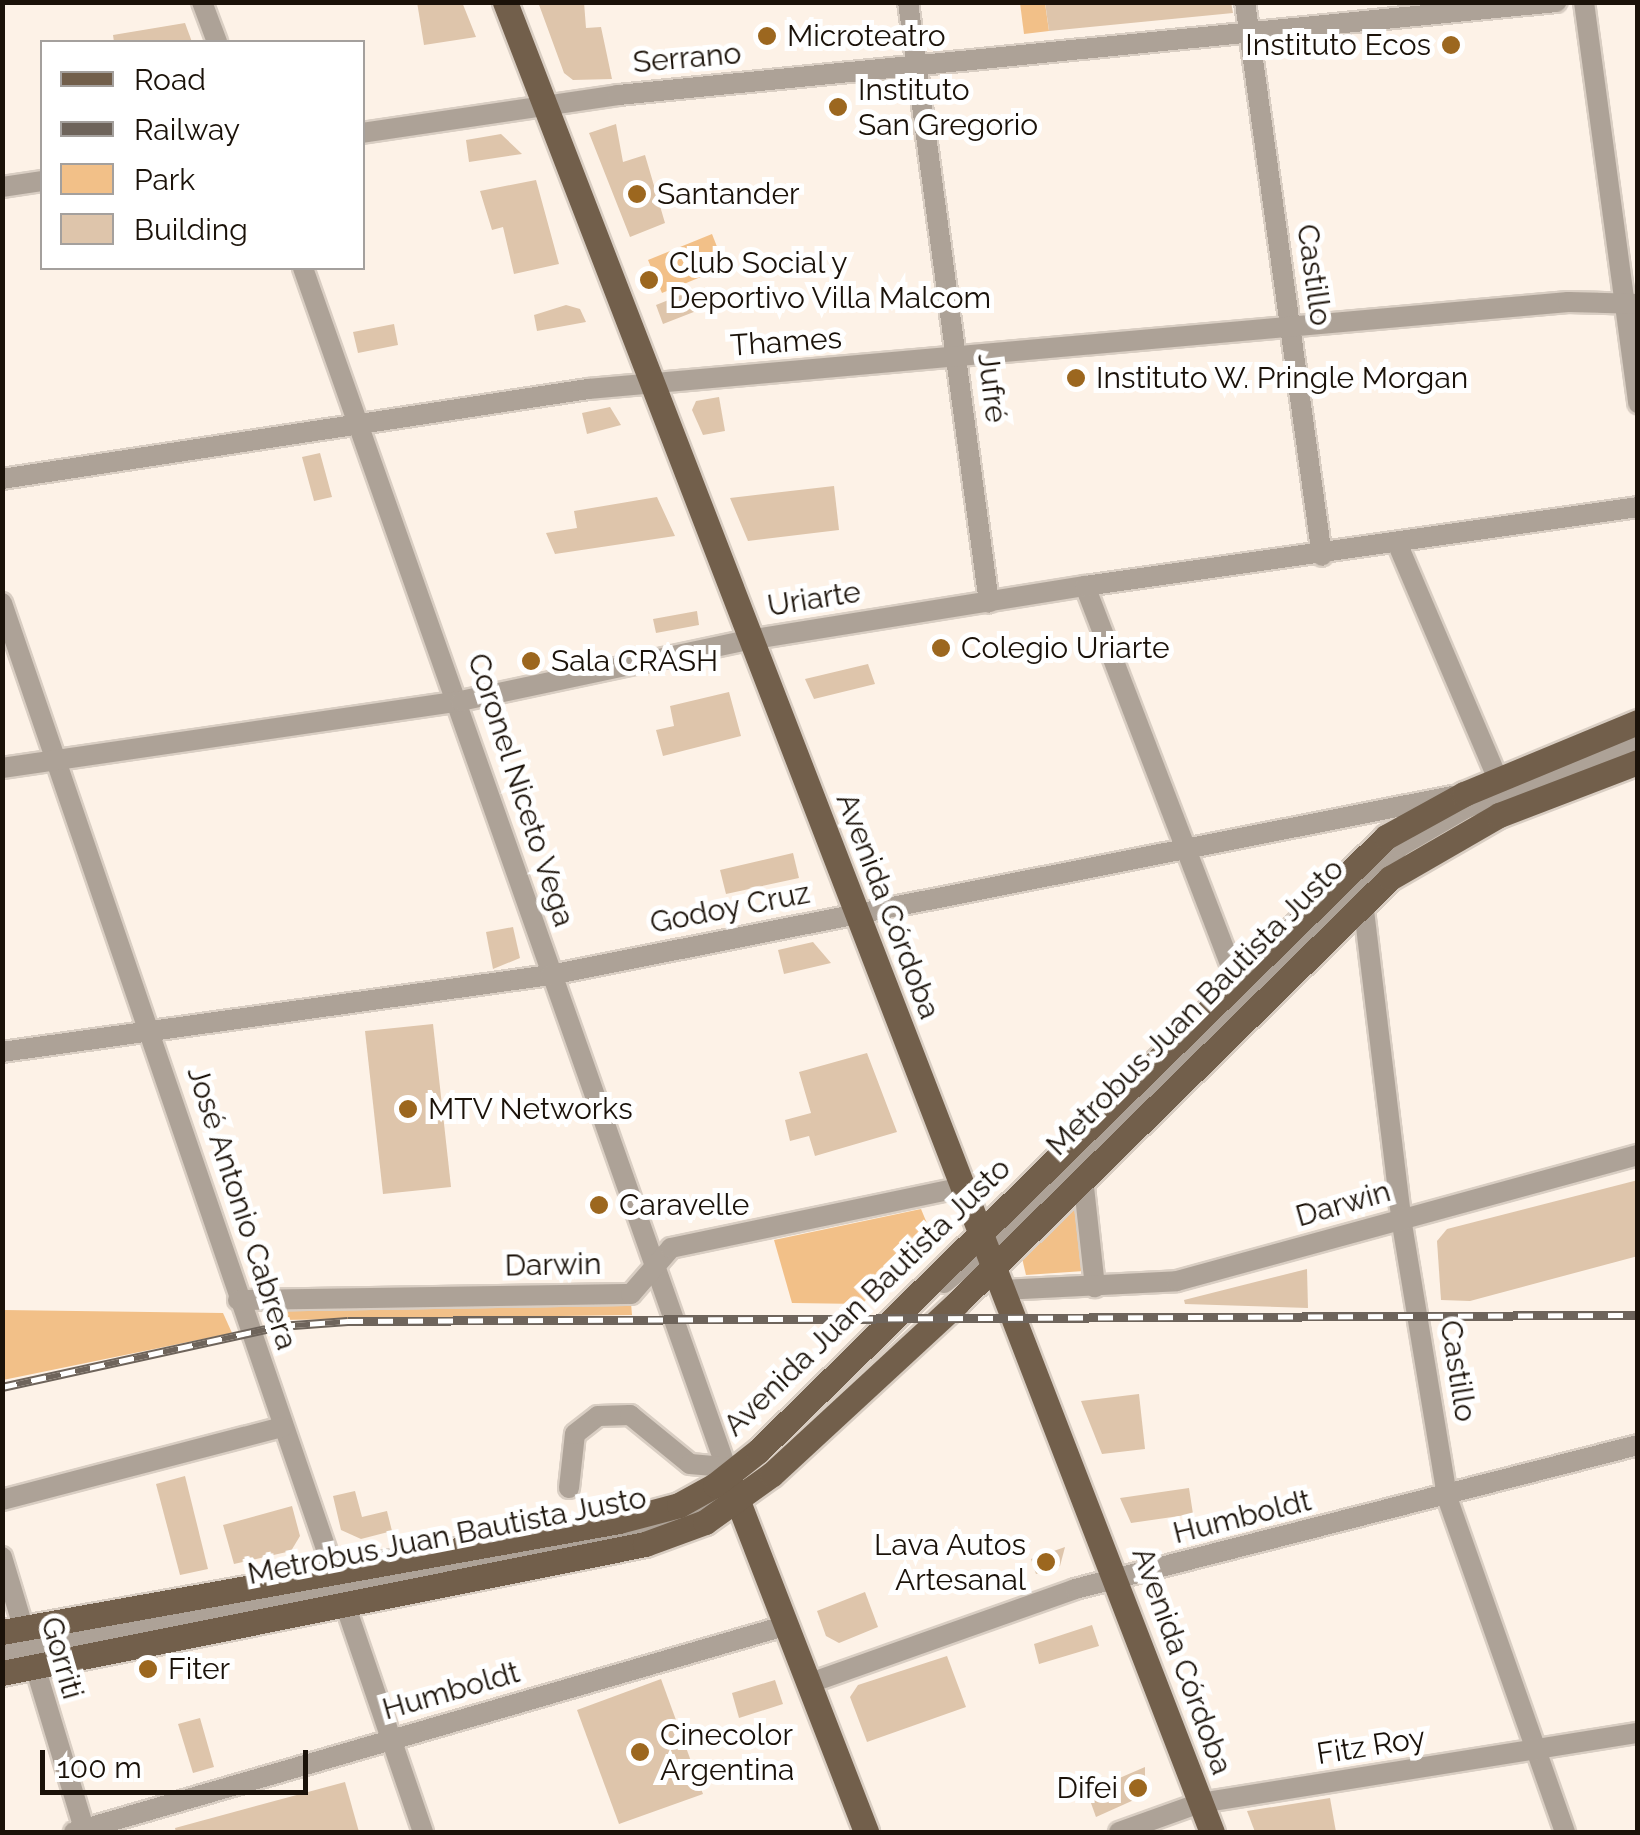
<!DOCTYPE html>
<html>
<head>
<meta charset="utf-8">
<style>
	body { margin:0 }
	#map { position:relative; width:1640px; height:1835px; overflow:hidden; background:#fdf2e7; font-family:Raleway,sans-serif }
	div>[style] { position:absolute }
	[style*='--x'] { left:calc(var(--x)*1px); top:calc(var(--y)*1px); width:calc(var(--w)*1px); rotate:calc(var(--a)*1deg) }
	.green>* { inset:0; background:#f2c088 }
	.building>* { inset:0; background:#dec5ab }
	.roads { filter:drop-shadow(2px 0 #d9cec3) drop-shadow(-2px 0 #d9cec3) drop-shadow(0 2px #d9cec3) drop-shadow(0 -2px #d9cec3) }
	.minor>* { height:20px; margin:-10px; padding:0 10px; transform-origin:10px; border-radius:10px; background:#ada297 }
	.major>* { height:25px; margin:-12.5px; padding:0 12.5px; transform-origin:12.5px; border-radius:12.5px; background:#725f4b }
	.rail>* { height:9px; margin-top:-4.5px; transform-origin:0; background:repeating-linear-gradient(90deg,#fff 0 15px,#6e645b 0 30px); box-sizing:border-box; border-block:2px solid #6e645b }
	.dots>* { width:28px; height:28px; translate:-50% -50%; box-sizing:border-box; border:5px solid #fff; border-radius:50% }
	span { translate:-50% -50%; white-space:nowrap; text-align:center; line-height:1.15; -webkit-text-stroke:10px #fff; paint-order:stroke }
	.poi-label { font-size:30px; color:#1b1209 }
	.left { translate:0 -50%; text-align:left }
	.right { translate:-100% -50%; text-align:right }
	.street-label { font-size:30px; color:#1b1209 }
	.frame { position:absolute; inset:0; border:5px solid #1b1209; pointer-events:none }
	.legend { position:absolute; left:40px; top:40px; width:325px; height:230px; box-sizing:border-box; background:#fff; border:2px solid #a4a09d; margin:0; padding:12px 18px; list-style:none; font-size:30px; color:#1b1209 }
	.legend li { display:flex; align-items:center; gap:20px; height:50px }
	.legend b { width:50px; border:2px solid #a4a09d }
	.scale { position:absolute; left:40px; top:1750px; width:268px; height:45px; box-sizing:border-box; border:5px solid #1b1209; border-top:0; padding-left:12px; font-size:30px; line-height:35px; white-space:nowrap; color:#1b1209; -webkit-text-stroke:8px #fff; paint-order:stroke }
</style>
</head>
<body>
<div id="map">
	<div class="green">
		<i style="clip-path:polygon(1020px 3px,1045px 3px,1049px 31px,1024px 34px)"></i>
		<i style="clip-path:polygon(712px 234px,725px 267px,662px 293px,648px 260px)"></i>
		<i style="clip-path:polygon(1073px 1207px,1081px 1207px,1084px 1271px,1026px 1275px,1022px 1258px)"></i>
		<i style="clip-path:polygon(921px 1209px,931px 1233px,862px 1304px,792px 1303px,774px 1240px)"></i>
		<i style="clip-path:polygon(631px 1303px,632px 1315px,279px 1320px,274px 1308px)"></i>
		<i style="clip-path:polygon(3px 1310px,223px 1313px,232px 1333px,3px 1380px)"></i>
	</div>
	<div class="building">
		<i style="clip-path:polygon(417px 2px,462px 2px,476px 37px,424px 45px)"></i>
		<i style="clip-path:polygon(538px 2px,584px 2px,586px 28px,601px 27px,612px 79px,573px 80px,564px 73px)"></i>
		<i style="clip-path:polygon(1045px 2px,1231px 2px,1233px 13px,1049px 31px)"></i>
		<i style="clip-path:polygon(185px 23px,192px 42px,114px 42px,113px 35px)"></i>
		<i style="clip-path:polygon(616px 124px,623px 162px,645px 155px,665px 223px,630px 237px,589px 133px)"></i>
		<i style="clip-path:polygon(501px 134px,522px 154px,469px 162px,466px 140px)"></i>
		<i style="clip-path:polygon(536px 180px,559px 264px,514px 274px,503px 227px,492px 230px,480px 191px)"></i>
		<i style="clip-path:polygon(696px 289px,704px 308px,663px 324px,656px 305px)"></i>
		<i style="clip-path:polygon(566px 305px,580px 309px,586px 322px,537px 331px,534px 315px)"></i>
		<i style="clip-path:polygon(394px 324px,398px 345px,358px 353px,353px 332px)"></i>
		<i style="clip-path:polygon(719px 397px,725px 431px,703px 435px,692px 410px,696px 401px)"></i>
		<i style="clip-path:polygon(610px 407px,621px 425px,587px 434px,582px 413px)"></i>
		<i style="clip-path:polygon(320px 453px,332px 497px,314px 501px,302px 457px)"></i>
		<i style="clip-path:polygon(834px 486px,839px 530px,748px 541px,730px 498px)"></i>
		<i style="clip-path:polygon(657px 497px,675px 536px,555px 554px,546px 533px,577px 528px,574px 511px)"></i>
		<i style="clip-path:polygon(697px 611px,699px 625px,656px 633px,653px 619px)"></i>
		<i style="clip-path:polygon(868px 664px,875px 684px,814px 699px,805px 679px)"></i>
		<i style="clip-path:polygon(729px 692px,741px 736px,663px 756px,656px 730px,674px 726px,670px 706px)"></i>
		<i style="clip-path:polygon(793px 853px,799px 878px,726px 894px,720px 870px)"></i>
		<i style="clip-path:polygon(513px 927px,520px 958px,493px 969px,486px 932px)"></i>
		<i style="clip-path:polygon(813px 942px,831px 963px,784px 974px,778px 950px)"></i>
		<i style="clip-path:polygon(433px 1024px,451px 1187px,383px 1194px,365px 1031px)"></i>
		<i style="clip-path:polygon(867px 1053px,897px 1132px,815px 1156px,809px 1136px,790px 1141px,785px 1120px,811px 1113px,799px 1072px)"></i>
		<i style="clip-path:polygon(1638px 1180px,1638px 1256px,1470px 1301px,1441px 1300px,1437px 1241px,1447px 1229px)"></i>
		<i style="clip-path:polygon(1307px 1269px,1308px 1308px,1185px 1304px,1184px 1300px)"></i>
		<i style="clip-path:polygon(1139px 1394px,1145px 1449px,1102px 1454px,1081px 1401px)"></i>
		<i style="clip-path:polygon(185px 1476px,208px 1569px,180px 1575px,156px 1484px)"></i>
		<i style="clip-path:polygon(1189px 1488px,1193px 1514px,1131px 1523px,1120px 1498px)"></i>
		<i style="clip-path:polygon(355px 1491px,362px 1517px,387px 1511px,392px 1531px,361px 1539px,341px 1530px,333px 1496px)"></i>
		<i style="clip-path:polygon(292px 1506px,300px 1536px,291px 1551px,234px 1564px,223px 1525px)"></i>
		<i style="clip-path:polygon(1065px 1547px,1060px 1566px,1036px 1574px,1031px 1559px)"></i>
		<i style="clip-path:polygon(865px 1592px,878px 1627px,839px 1643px,826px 1636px,817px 1611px)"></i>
		<i style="clip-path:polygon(1092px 1625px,1099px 1646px,1039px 1664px,1034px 1644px)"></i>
		<i style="clip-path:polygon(947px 1656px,966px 1707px,867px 1742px,850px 1697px,858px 1685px)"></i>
		<i style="clip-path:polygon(661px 1679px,703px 1794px,619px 1824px,577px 1710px)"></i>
		<i style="clip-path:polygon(775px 1680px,783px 1704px,739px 1718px,732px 1693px)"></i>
		<i style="clip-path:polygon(200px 1718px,214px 1767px,193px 1773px,178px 1724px)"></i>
		<i style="clip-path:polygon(1145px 1767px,1145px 1795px,1096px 1817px,1087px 1792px)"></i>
		<i style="clip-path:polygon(345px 1782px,359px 1832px,176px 1832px,175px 1828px)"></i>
		<i style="clip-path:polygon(1330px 1798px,1336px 1832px,1255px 1832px,1247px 1811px)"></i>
	</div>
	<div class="roads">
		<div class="minor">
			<i style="--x:202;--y:2;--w:43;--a:69.4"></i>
			<i style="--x:908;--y:2;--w:606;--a:82.32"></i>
			<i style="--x:1245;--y:2;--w:559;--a:82.09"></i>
			<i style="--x:1584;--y:2;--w:405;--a:82.3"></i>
			<i style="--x:362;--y:133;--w:259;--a:-8.4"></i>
			<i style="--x:618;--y:95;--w:943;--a:-5.66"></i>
			<i style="--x:2;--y:187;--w:40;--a:-8.5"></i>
			<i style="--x:303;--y:268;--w:1281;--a:70.57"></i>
			<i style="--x:2;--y:479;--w:593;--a:-8.73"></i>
			<i style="--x:588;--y:389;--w:984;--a:-5.07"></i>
			<i style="--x:1568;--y:302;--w:70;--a:1.6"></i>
			<i style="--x:1398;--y:545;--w:254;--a:66.9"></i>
			<i style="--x:1085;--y:586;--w:422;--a:69"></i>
			<i style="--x:2;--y:603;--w:1299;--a:71.09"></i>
			<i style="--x:2;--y:768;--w:464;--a:-8.3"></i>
			<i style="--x:461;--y:701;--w:293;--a:-12"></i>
			<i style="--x:748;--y:640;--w:341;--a:-9.1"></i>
			<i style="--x:1085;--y:586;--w:559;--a:-8.13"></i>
			<i style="--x:1363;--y:902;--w:318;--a:83.1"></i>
			<i style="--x:1401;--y:1218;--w:283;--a:80.6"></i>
			<i style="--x:1447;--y:1497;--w:355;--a:70.6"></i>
			<i style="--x:2;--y:1052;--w:553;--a:-8"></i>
			<i style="--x:550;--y:975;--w:920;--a:-11.22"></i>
			<i style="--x:1083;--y:1178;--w:110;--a:83.7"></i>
			<i style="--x:944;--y:1283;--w:103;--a:-39.1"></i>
			<i style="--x:1024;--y:1218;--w:528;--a:-44.69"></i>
			<i style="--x:1399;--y:847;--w:78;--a:-30.2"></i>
			<i style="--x:1466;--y:808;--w:185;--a:-21.3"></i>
			<i style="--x:1002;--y:1290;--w:175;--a:-2.9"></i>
			<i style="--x:1177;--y:1281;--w:478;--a:-15.3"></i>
			<i style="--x:238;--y:1300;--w:393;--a:-0.9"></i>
			<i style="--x:631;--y:1294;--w:61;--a:-49"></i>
			<i style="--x:671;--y:1248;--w:297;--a:-11.8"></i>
			<i style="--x:569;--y:1488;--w:54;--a:-83.7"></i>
			<i style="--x:575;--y:1434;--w:29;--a:-38"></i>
			<i style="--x:598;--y:1416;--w:32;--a:-2"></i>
			<i style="--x:630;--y:1415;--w:77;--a:39.2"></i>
			<i style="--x:690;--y:1464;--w:35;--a:5"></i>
			<i style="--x:2;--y:1500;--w:290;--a:-14.6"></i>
			<i style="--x:2;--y:1557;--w:287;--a:73.2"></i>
			<i style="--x:2;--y:1655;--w:665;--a:-11.01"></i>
			<i style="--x:655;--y:1528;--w:78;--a:-25.9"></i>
			<i style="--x:810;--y:1683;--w:281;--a:-19.5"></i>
			<i style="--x:1075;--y:1589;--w:581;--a:-14.35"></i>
			<i style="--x:74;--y:1832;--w:743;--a:-16.17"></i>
			<i style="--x:1119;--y:1832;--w:86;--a:-19.7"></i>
			<i style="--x:1200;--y:1803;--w:444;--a:-9.1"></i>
		</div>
		<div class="major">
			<i style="--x:505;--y:2;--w:1962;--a:68.88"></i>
			<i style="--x:732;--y:1486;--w:371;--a:68.8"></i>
			<i style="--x:2;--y:1632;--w:627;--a:-10.2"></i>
			<i style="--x:619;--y:1521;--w:62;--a:-14.9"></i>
			<i style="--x:679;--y:1505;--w:41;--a:-29.1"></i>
			<i style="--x:715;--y:1485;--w:55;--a:-38.3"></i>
			<i style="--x:758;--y:1451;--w:878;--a:-44.35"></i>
			<i style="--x:1386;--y:837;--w:89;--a:-28.9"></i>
			<i style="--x:1464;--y:794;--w:188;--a:-22.5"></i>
			<i style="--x:2;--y:1673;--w:656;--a:-11.34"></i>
			<i style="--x:645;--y:1544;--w:64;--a:-20.1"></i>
			<i style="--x:705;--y:1522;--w:82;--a:-35.6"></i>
			<i style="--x:772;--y:1474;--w:251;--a:-42.7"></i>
			<i style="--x:956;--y:1304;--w:608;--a:-44.47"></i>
			<i style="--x:1390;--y:878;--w:126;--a:-30"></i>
			<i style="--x:1499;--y:815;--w:149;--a:-20.9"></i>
		</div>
	</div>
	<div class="rail">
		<i style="--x:2;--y:1387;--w:285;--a:-12.4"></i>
		<i style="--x:280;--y:1326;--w:68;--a:-4.2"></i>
		<i style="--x:348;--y:1321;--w:1290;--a:-0.27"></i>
	</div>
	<div class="dots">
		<i style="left:767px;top:36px;background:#9c671f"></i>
		<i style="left:1451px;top:45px;background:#9c671f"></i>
		<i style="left:838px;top:107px;background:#9c671f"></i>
		<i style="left:637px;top:194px;background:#9c671f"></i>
		<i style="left:649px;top:280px;background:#9c671f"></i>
		<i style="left:1076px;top:378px;background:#9c671f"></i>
		<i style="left:941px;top:648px;background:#9c671f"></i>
		<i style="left:531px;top:661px;background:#9c671f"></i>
		<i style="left:408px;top:1109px;background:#9c671f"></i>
		<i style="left:599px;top:1205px;background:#9c671f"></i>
		<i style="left:1046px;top:1562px;background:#9c671f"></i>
		<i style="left:148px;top:1669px;background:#9c671f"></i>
		<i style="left:640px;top:1752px;background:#9c671f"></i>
		<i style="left:1138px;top:1788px;background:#9c671f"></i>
	</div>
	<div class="poi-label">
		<span class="left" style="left:787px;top:36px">Microteatro</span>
		<span class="right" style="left:1431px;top:45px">Instituto Ecos</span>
		<span class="left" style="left:858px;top:107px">Instituto<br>San Gregorio</span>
		<span class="left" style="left:657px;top:194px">Santander</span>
		<span class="left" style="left:669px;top:280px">Club Social y<br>Deportivo Villa Malcom</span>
		<span class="left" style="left:1096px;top:378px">Instituto W. Pringle Morgan</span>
		<span class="left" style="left:961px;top:648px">Colegio Uriarte</span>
		<span class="left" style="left:551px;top:661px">Sala CRASH</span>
		<span class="left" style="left:428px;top:1109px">MTV Networks</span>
		<span class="left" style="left:619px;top:1205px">Caravelle</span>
		<span class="right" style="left:1026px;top:1562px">Lava Autos<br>Artesanal</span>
		<span class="left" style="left:168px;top:1669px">Fiter</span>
		<span class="left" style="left:660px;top:1752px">Cinecolor<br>Argentina</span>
		<span class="right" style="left:1118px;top:1788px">Difei</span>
	</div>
	<div class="street-label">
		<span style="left:687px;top:58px;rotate:-5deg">Serrano</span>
		<span style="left:1314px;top:275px;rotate:82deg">Castillo</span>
		<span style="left:786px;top:342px;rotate:-4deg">Thames</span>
		<span style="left:992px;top:388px;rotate:83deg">Jufré</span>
		<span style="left:814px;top:599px;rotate:-9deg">Uriarte</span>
		<span style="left:521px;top:790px;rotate:72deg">Coronel Niceto Vega</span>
		<span style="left:888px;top:906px;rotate:69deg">Avenida Córdoba</span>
		<span style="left:730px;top:908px;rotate:-11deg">Godoy Cruz</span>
		<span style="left:1195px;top:1007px;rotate:-45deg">Metrobus Juan Bautista Justo</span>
		<span style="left:1343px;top:1204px;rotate:-16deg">Darwin</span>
		<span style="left:242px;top:1208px;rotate:72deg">José Antonio Cabrera</span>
		<span style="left:553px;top:1265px;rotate:-1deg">Darwin</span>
		<span style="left:867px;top:1297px;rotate:-44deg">Avenida Juan Bautista Justo</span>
		<span style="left:1458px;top:1371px;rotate:81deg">Castillo</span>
		<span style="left:1242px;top:1517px;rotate:-14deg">Humboldt</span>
		<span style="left:447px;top:1536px;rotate:-11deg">Metrobus Juan Bautista Justo</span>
		<span style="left:62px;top:1658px;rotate:74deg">Gorriti</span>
		<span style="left:1182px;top:1661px;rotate:70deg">Avenida Córdoba</span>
		<span style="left:451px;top:1691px;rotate:-16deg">Humboldt</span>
		<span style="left:1371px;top:1746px;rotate:-9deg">Fitz Roy</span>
	</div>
	<div class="frame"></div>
	<ul class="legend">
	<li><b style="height:12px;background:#725f4b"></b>Road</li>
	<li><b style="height:12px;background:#6e645b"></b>Railway</li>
	<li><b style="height:28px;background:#f2c088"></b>Park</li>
	<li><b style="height:28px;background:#dec5ab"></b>Building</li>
	</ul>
	<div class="scale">100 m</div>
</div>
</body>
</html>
